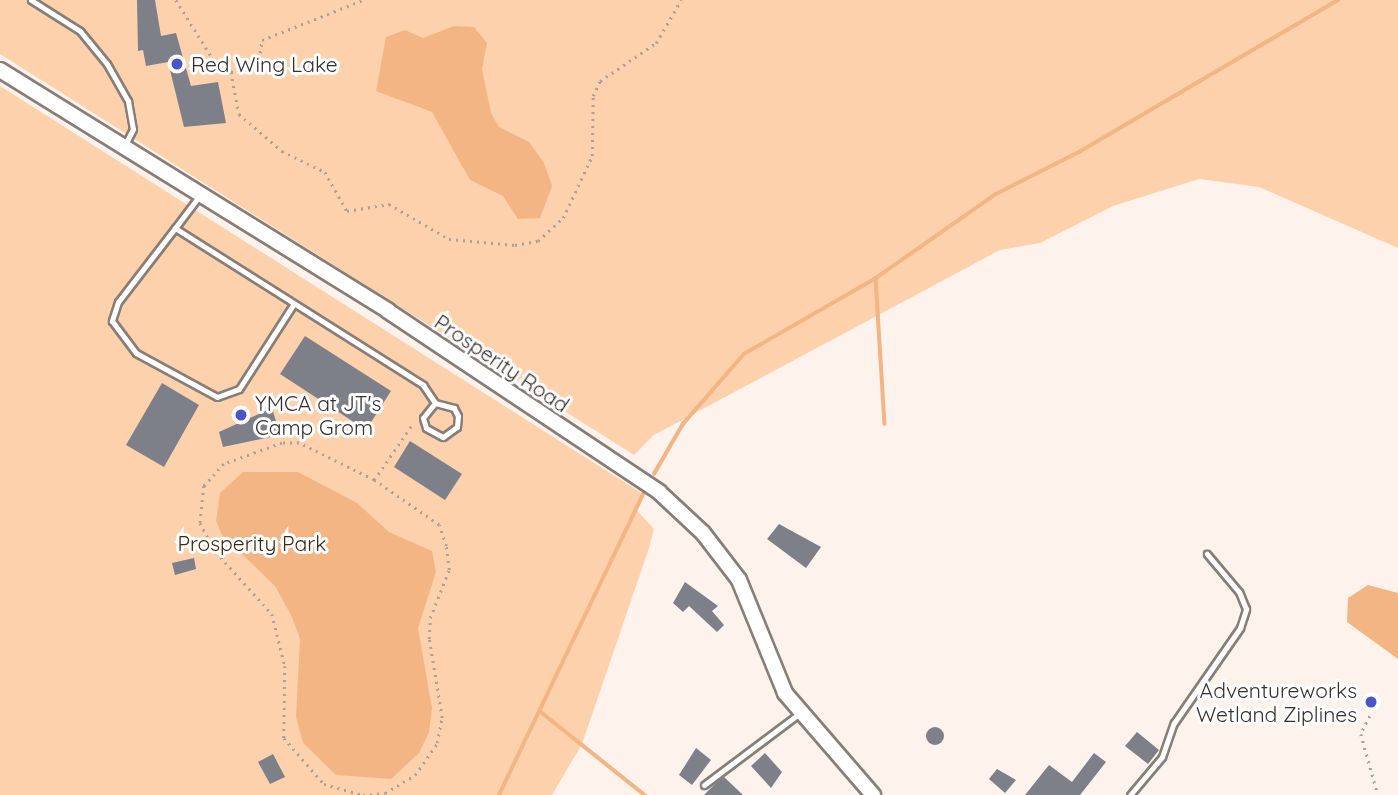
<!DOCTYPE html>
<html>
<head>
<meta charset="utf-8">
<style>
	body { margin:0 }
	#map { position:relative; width:1398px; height:795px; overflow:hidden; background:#fef3ec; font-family:Quicksand,sans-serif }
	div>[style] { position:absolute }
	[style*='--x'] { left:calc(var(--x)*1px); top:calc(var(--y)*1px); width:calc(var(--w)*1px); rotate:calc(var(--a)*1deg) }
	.green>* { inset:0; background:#fed1ad }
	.water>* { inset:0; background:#f3b584 }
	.stream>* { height:3.5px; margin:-1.75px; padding:0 1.75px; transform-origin:1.75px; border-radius:1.75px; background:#f3b584 }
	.building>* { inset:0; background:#7d7f89 }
	.round { border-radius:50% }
	.path>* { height:2.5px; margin-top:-1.25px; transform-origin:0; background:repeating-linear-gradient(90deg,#a9a19b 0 2px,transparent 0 7px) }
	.roads { filter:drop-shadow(2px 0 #877e77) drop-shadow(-2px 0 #877e77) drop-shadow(0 2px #877e77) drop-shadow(0 -2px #877e77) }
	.lane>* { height:5px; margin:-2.5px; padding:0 2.5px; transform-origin:2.5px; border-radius:2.5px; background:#fff }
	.secondary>* { height:14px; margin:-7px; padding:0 7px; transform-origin:7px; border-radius:7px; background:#fff }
	.dots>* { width:19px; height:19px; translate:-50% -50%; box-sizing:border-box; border:4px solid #fff; border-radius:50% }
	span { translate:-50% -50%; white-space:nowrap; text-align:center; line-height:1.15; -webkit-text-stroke:6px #fff; paint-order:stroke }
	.poi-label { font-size:21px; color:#34302d }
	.left { translate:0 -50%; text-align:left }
	.right { translate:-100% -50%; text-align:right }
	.street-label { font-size:21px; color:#34302d }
	.park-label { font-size:21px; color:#3f2610 }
</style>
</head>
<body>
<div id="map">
	<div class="green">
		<i style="clip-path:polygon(0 0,1398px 0,1398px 248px,1259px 187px,1199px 179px,1113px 206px,1040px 243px,1000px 250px,654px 435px,634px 455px,0 54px)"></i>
		<i style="clip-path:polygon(0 86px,643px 494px,635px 508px,654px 529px,649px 548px,582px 744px,552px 795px,0 795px)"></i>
	</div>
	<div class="water">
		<i style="clip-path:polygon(454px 26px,474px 27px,487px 43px,482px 69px,491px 113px,499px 127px,529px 142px,544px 163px,552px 186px,540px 218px,518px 219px,503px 196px,470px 180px,432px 112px,376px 91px,386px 37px,405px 30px,423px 38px)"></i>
		<i style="clip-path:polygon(243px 472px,298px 472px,357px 503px,389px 532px,432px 551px,436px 572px,418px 628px,432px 708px,429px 732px,419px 753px,391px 779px,336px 775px,303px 743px,296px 717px,300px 639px,292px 617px,275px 586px,222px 535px,216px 521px,220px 493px)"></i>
		<i style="clip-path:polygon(1368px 585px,1398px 593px,1398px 659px,1347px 622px,1348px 598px)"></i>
	</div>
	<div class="stream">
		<i style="--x:876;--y:278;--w:146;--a:86.5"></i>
		<i style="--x:654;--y:474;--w:58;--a:-59.9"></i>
		<i style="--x:683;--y:424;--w:93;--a:-48.9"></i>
		<i style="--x:744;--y:354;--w:152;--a:-29.9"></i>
		<i style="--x:876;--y:278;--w:146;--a:-35"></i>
		<i style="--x:996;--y:194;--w:93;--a:-26.8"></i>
		<i style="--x:1079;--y:152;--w:300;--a:-30.4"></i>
		<i style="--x:541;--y:712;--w:133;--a:38.6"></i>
		<i style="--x:499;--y:795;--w:334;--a:-64.4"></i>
	</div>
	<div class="building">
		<i style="clip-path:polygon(137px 0,155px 0,161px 36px,176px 33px,191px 86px,218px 82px,226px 123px,184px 127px,168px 62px,146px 66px,143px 50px,138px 51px)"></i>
		<i style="clip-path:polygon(305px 336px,391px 391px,366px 430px,280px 374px)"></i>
		<i style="clip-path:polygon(162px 383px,199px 405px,164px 467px,126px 445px)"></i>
		<i style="clip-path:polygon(272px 408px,280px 435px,223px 447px,219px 432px)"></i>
		<i style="clip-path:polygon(410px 441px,462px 474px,445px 500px,394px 467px)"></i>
		<i style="clip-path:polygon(779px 524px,821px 547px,806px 568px,767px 539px)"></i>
		<i style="clip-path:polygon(194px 558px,196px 569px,175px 575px,172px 563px)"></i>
		<i style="clip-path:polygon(685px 582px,718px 606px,712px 611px,724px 625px,717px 632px,689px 606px,683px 612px,673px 603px)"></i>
		<i class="round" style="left:926px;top:727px;width:18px;height:18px"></i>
		<i style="clip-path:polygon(1137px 732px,1159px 750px,1148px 764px,1125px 746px)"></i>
		<i style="clip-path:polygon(696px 748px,711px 760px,692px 785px,679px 775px)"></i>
		<i style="clip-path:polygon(765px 753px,782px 772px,771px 788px,751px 766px)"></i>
		<i style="clip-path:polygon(1094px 753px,1106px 762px,1080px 795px,1025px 795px,1049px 765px,1072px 782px)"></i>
		<i style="clip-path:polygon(273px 754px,285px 777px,270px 784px,258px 762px)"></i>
		<i style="clip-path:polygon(997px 769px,1016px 780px,1005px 793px,989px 779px)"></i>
		<i style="clip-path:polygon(724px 777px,743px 795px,704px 795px,717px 782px)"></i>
	</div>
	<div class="path">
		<i style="--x:176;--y:0;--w:70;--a:57.9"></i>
		<i style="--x:213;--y:59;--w:22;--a:36"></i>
		<i style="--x:231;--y:72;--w:27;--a:-10"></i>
		<i style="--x:258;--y:67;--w:27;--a:-82"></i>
		<i style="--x:262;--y:40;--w:109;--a:-21.6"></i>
		<i style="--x:231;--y:72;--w:43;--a:79.2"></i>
		<i style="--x:239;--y:114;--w:57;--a:40.7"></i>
		<i style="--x:282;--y:151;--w:48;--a:26"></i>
		<i style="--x:325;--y:172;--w:45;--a:60.6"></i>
		<i style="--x:347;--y:211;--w:43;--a:-9.5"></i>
		<i style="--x:389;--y:204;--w:69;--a:30.3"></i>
		<i style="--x:449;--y:239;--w:66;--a:5.2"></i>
		<i style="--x:515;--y:245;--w:23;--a:-10"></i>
		<i style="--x:538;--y:241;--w:34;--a:-43"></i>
		<i style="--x:563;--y:218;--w:68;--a:-64.9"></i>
		<i style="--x:592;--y:156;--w:60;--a:-89"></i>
		<i style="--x:593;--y:96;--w:17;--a:-65"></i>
		<i style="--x:600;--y:81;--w:68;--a:-34.2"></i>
		<i style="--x:656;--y:43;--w:50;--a:-59.8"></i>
		<i style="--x:374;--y:480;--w:84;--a:-153.7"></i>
		<i style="--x:299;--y:443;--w:17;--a:180"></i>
		<i style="--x:282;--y:443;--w:62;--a:160.1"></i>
		<i style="--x:224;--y:464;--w:30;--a:132"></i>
		<i style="--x:204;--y:486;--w:37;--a:96"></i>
		<i style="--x:200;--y:523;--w:33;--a:61"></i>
		<i style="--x:216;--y:552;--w:84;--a:47.9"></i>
		<i style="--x:272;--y:614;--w:54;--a:76"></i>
		<i style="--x:285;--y:666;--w:72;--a:90.8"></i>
		<i style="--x:284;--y:738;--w:61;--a:49"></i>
		<i style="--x:324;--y:784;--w:41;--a:15.8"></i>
		<i style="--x:363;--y:795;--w:22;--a:-5"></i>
		<i style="--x:385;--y:793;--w:35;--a:-31"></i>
		<i style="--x:415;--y:775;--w:39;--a:-55"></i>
		<i style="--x:437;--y:743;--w:25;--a:-79"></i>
		<i style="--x:442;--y:718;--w:80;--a:-99.3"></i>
		<i style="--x:429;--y:639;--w:21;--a:-87"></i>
		<i style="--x:430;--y:618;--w:52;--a:-68.4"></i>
		<i style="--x:449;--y:570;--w:24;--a:-97"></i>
		<i style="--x:446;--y:546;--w:22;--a:-108"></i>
		<i style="--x:439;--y:525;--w:79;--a:-145.3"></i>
		<i style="--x:374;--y:480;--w:70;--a:-55.4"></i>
		<i style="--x:1370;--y:716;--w:20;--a:117"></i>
		<i style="--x:1361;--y:734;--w:63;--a:74.4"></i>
	</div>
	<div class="roads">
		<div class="lane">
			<i style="--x:31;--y:0;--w:58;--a:32.3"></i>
			<i style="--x:80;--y:31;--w:43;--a:50.7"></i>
			<i style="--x:107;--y:64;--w:43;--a:60.4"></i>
			<i style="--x:128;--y:101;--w:28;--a:80"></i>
			<i style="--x:133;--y:129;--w:18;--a:117"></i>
			<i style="--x:200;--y:195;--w:41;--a:127.1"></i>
			<i style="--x:175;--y:228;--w:294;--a:32.3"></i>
			<i style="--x:423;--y:385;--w:22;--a:56"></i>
			<i style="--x:435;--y:403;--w:19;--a:129"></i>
			<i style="--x:423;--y:418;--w:10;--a:73"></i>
			<i style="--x:426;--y:428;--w:19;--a:28"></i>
			<i style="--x:443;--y:437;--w:17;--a:-36"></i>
			<i style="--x:457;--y:427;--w:11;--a:-85"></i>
			<i style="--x:458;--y:416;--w:9;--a:-117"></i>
			<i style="--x:454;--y:408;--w:20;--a:-165"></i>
			<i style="--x:175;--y:228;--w:93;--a:127.6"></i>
			<i style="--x:118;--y:302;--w:20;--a:108"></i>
			<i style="--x:112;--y:321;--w:40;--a:53"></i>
			<i style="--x:136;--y:353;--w:92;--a:28.5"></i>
			<i style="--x:217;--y:397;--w:23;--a:-20"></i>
			<i style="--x:239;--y:389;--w:100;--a:-57.3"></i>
			<i style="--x:704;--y:785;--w:120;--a:-36.9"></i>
			<i style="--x:1130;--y:795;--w:50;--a:-49.9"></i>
			<i style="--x:1162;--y:757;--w:36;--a:-71"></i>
			<i style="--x:1174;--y:723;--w:116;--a:-55.2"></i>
			<i style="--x:1240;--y:628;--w:20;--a:-72"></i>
			<i style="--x:1246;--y:609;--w:18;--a:-112"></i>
			<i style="--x:1239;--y:592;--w:50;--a:-130.1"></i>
		</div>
		<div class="secondary">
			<i style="--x:0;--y:70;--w:457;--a:31.8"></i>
			<i style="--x:388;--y:311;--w:326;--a:33.7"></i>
			<i style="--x:659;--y:492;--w:60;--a:43"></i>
			<i style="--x:703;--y:533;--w:59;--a:52.5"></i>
			<i style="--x:739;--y:580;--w:122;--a:67.8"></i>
			<i style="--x:785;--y:693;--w:135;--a:49.2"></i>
		</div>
	</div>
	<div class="dots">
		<i style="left:177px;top:64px;background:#4c54ca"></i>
		<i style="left:241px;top:415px;background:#4c54ca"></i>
		<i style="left:1371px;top:702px;background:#4c54ca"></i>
	</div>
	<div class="poi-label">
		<span class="left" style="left:191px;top:64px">Red Wing Lake</span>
		<span class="left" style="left:255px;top:415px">YMCA at JT's<br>Camp Grom</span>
		<span class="right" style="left:1357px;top:702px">Adventureworks<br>Wetland Ziplines</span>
	</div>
	<div class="street-label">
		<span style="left:502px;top:363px;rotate:34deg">Prosperity Road</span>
	</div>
	<div class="park-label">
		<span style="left:252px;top:543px">Prosperity Park</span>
	</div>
</div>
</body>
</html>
